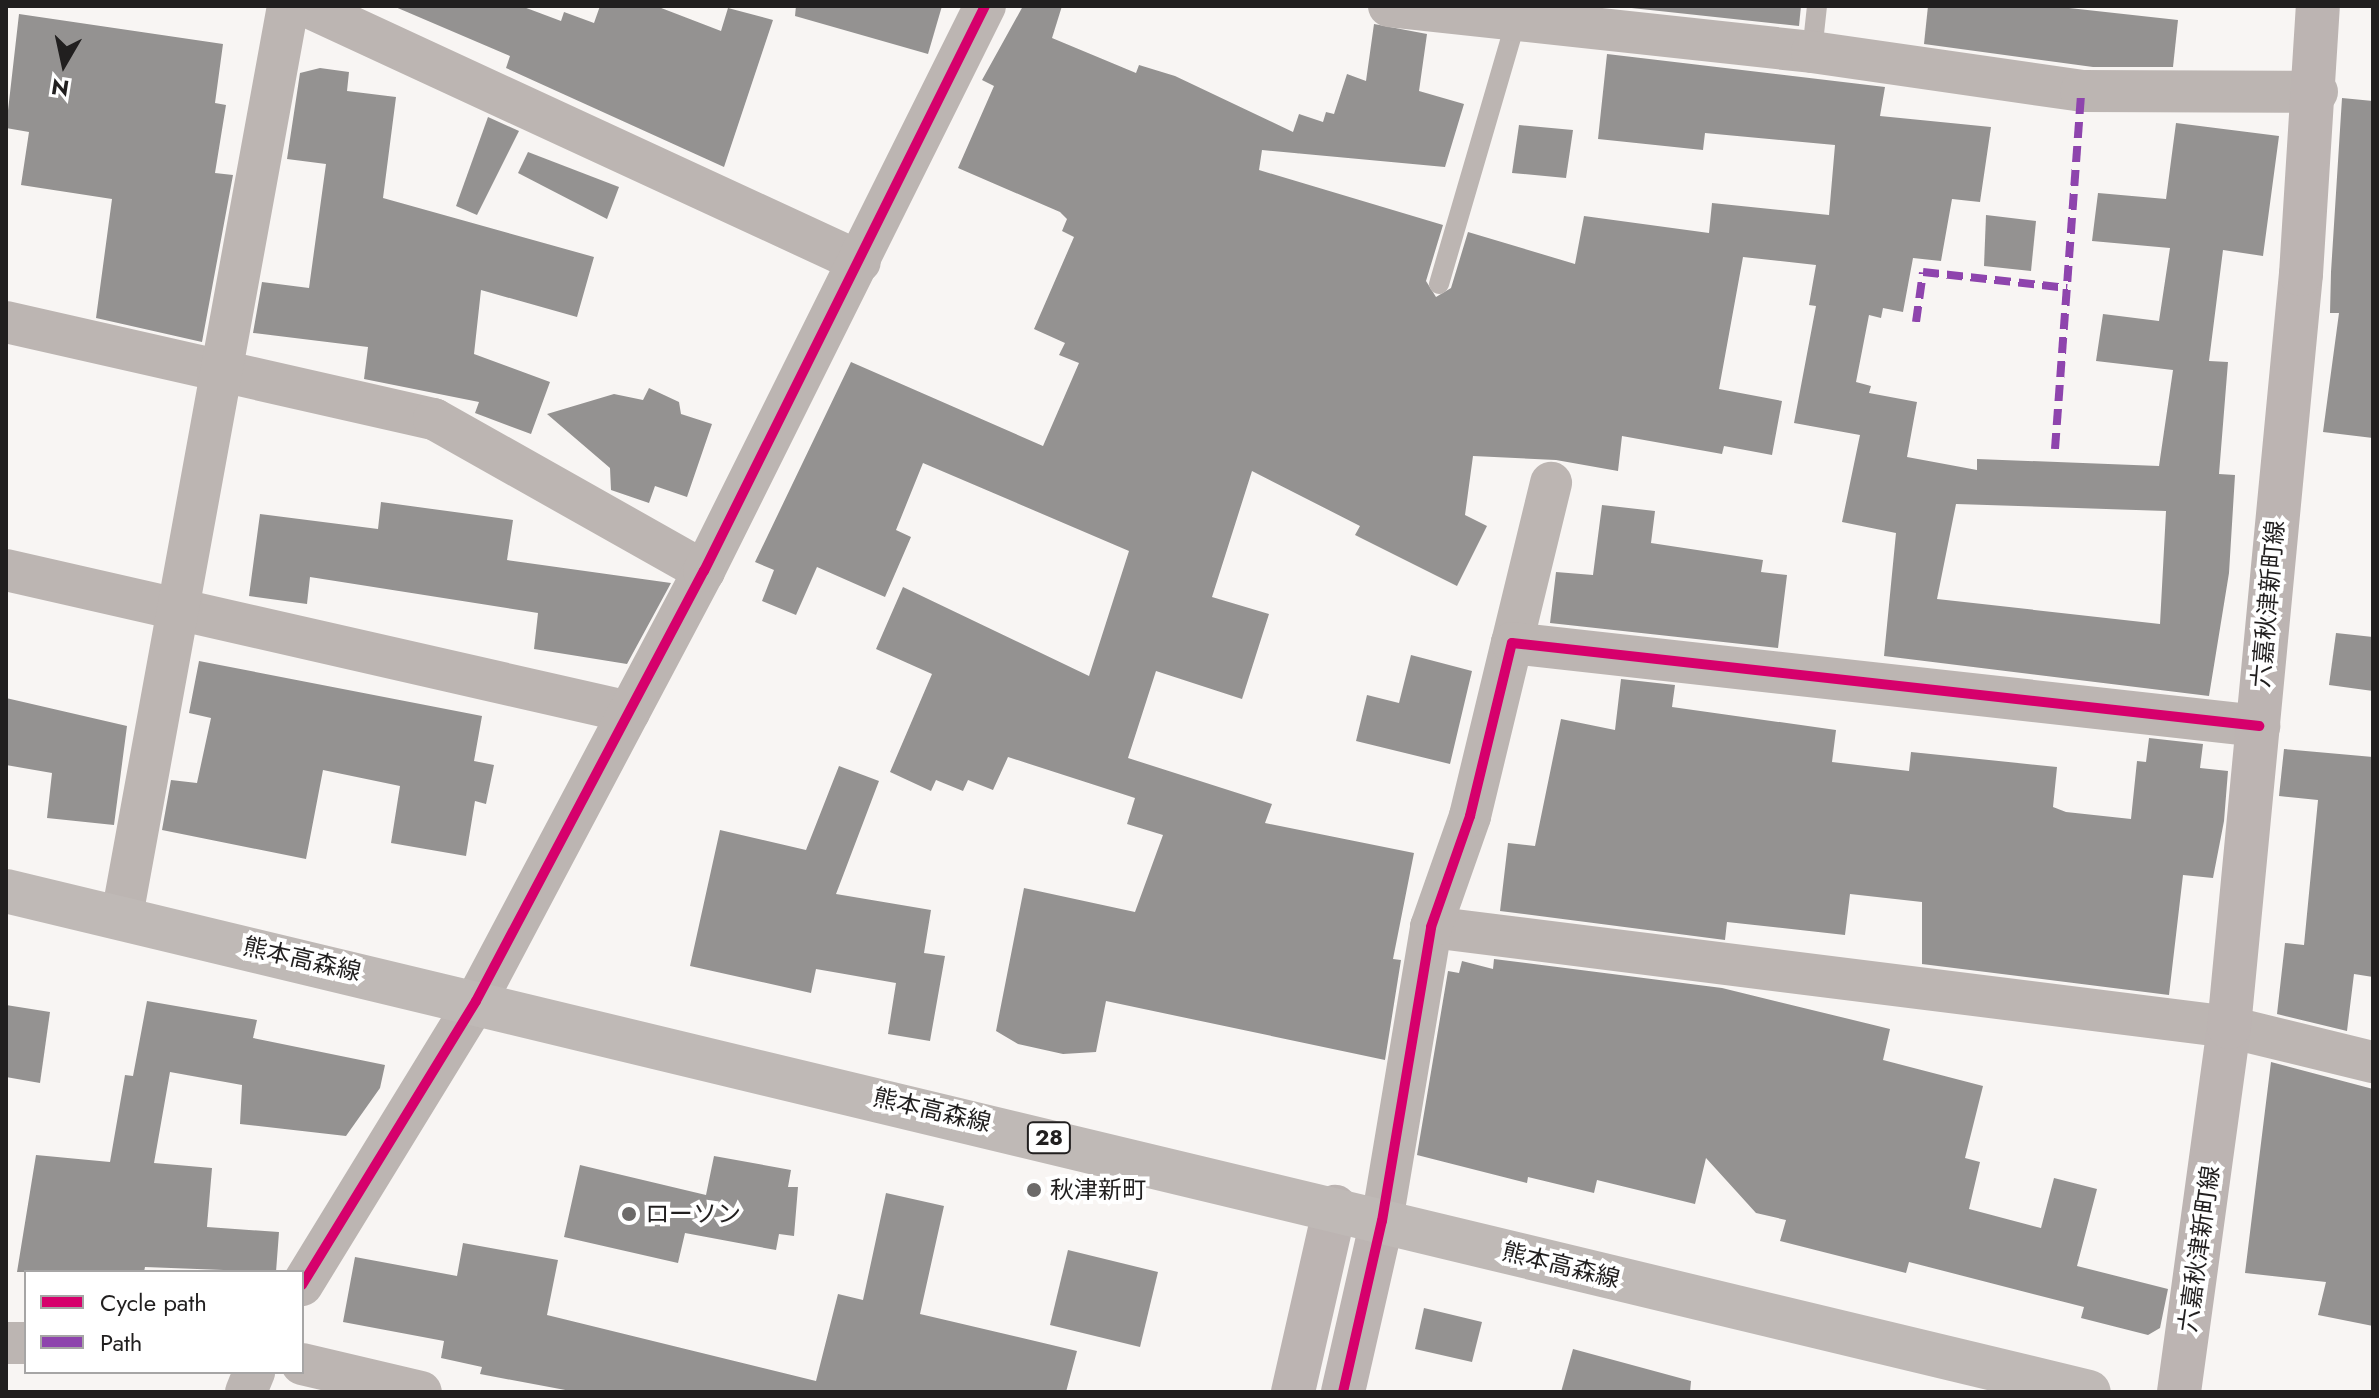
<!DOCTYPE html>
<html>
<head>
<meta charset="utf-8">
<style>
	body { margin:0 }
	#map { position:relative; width:2379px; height:1398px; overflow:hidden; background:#f8f5f3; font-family:Jost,"Noto Sans JP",sans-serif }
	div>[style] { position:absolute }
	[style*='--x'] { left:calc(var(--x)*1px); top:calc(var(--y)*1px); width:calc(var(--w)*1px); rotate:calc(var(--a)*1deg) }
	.building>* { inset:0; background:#949291 }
	.lane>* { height:20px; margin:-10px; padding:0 10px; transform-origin:10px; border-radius:10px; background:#bcb5b2 }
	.street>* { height:42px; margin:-21px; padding:0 21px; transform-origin:21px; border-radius:21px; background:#bcb5b2 }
	.secondary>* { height:44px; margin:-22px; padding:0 22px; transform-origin:22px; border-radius:22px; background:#bcb4b2 }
	.primary>* { height:44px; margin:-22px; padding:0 22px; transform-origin:22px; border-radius:22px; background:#bfb9b6 }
	.quiet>* { height:8px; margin-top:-4px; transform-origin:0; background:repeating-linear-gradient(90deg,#8e44ad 0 16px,transparent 0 24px) }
	.cycleway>* { height:10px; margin:-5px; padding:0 5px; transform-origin:5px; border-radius:5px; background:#d6006c }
	.dots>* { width:22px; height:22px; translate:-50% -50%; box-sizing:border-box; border:4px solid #fff; border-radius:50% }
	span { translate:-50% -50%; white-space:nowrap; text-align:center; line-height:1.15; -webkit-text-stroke:8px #fff; paint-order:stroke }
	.shield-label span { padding:2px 6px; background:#fff; border:2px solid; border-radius:6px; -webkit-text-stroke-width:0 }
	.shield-label { font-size:22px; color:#211f1f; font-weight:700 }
	.street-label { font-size:24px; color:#211f1f }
	.poi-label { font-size:24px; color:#211f1f }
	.left { translate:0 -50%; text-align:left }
	.frame { position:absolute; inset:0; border:8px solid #211f1f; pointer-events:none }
	.legend { position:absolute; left:24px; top:1270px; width:280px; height:104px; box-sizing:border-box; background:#fff; border:2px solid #a6a5a5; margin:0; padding:10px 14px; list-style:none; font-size:24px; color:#211f1f }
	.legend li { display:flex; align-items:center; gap:16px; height:40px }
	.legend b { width:40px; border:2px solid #a6a5a5 }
	.north { position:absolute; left:24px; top:24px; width:80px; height:80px; -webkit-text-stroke:6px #fff; paint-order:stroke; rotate:189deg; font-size:22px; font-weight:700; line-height:32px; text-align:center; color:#211f1f }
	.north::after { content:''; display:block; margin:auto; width:28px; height:36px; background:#211f1f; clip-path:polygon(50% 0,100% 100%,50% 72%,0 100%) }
</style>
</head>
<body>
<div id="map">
	<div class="building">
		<i style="clip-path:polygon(393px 6px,521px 6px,561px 21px,564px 12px,594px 23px,600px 6px,656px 6px,721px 31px,728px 8px,773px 20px,724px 167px,506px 68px,510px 56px)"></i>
		<i style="clip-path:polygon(796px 6px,942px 6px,928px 54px,795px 16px)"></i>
		<i style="clip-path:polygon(evenodd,1023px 6px,1062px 6px,1052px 38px,1136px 73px,1139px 65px,1175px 76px,1293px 132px,1299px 114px,1323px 122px,1326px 112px,1334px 114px,1347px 74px,1366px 81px,1374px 24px,1427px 34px,1419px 91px,1464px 104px,1445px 167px,1262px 150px,1259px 170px,1443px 225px,1426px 281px,1436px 297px,1451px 288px,1468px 232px,1575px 264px,1584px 216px,1709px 233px,1712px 203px,1829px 215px,1835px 145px,1705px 133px,1703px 150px,1598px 139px,1607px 54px,1885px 87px,1880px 116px,1991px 127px,1980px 202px,1952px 199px,1941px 261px,1913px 258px,1903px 312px,1883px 308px,1881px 318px,1869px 315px,1856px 382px,1871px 386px,1869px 393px,1917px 402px,1907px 457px,1977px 470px,1977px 459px,2159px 466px,2173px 370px,2096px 361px,2103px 314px,2159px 321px,2170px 248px,2092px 241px,2098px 193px,2166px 199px,2176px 123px,2279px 136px,2263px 256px,2223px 250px,2209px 361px,2228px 362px,2219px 474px,2235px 475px,2229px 573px,2209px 696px,1884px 656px,1896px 533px,1842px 522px,1860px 435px,1794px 423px,1816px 306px,1809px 305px,1816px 265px,1743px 257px,1719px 389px,1782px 401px,1772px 455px,1724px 446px,1722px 454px,1622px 436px,1618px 471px,1556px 460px,1473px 456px,1465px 515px,1487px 526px,1457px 586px,1355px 535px,1360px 526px,1252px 471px,1212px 597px,1269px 614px,1242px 699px,1156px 671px,1128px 758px,1272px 804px,1265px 823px,1414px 853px,1393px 959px,1401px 960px,1385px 1060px,1106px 1001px,1096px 1052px,1063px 1054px,1018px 1044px,996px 1031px,1024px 888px,1135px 912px,1163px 835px,1127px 824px,1135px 798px,1008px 757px,993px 790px,968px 780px,963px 791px,936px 780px,931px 791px,890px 772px,932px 674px,876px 649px,903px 587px,1089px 676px,1129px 551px,923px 463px,896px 530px,911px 537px,885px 597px,817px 567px,796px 615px,762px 601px,774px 570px,755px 562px,851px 362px,1043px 446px,1079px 363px,1059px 355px,1065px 343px,1034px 329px,1074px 237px,1062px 231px,1067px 219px,1060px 212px,958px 168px,994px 86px,982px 80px,1023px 6px,1956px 504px,2166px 511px,2160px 624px,1937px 599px,1956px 504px)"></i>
		<i style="clip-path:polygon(1613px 6px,1801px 6px,1799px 26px)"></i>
		<i style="clip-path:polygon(1928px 6px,2051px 6px,2178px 20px,2173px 67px,2093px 67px,1924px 44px)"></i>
		<i style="clip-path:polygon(19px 14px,223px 44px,215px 103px,226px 105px,215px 173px,233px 175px,202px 342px,96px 318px,112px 199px,21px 185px,29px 132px,6px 128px)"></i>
		<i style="clip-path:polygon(320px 68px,349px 72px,347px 91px,396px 97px,383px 198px,594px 257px,577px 317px,481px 290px,474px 354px,550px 382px,531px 434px,475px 413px,479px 402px,364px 379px,368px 347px,253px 333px,262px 282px,309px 288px,326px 164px,287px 159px,300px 73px)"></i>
		<i style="clip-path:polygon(2342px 98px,2373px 101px,2373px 438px,2323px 432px,2339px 313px,2330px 313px,2331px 272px)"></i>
		<i style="clip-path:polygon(488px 117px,519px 131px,477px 215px,456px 206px)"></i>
		<i style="clip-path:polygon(1519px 125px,1573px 130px,1566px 178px,1512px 173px)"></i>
		<i style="clip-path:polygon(528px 152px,619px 187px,607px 219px,518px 173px)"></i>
		<i style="clip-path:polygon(1986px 215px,2036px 221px,2031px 271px,1984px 266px)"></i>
		<i style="clip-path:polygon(649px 388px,679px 402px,681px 414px,712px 424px,687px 497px,655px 486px,649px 503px,611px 490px,610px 468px,547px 414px,614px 394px,643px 400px)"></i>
		<i style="clip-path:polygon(381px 502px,513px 520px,507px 560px,671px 583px,627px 664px,534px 649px,538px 613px,310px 577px,307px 604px,249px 596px,260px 514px,378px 529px)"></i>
		<i style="clip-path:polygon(1602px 505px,1655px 511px,1651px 543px,1763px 560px,1761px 572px,1787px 575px,1778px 648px,1550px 623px,1556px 572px,1593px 575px)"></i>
		<i style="clip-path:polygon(2336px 633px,2373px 637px,2373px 691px,2329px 685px)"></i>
		<i style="clip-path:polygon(1411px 655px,1472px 671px,1450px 764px,1356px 741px,1367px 695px,1399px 703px)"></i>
		<i style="clip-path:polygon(199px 661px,482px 716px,474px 761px,494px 765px,486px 804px,475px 801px,466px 856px,391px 843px,400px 786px,323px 770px,306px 859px,162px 830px,171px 780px,197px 783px,211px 718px,189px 713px)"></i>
		<i style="clip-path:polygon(1621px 679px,1675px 685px,1672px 707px,1836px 730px,1832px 762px,1909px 771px,1911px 752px,2057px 767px,2053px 807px,2066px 812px,2131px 819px,2137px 761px,2146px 762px,2149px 738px,2203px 744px,2200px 768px,2228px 771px,2224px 821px,2213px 878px,2183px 875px,2169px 995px,1922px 964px,1922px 902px,1850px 894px,1845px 935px,1727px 922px,1725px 940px,1500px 911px,1508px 843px,1535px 846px,1561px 719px,1615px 730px)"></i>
		<i style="clip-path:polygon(6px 698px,127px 726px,114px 825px,47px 818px,52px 773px,6px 765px)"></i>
		<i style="clip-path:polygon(2284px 749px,2373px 757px,2373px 977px,2354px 974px,2347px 1031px,2277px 1014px,2285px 943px,2304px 945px,2318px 800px,2279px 796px)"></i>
		<i style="clip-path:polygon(839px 766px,879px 781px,836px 894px,931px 910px,924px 953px,945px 956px,930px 1041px,888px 1034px,896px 983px,816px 969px,811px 993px,690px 966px,720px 830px,806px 850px)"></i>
		<i style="clip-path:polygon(1494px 959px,1722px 988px,1890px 1029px,1883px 1060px,1983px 1086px,1965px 1158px,1980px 1162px,1969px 1209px,2041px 1228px,2054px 1178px,2097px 1189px,2077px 1266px,2168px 1289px,2160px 1328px,2148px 1335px,2081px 1318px,2084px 1307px,1909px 1262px,1906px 1273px,1780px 1241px,1786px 1220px,1756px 1213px,1706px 1158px,1695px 1204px,1597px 1180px,1594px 1193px,1528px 1177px,1527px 1183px,1417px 1155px,1448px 971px,1459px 973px,1462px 961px,1493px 969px)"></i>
		<i style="clip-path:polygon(147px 1001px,257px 1020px,253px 1038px,385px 1065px,380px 1088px,346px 1136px,240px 1124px,242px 1085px,170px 1072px,154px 1163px,212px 1168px,207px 1227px,279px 1232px,276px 1272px,145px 1267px,144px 1272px,17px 1272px,36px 1155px,110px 1162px,125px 1075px,133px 1076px)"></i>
		<i style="clip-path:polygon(6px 1005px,50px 1012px,40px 1083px,6px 1077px)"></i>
		<i style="clip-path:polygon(2271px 1062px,2373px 1089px,2373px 1326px,2318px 1315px,2326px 1282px,2245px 1273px)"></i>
		<i style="clip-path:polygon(714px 1156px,791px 1170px,788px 1187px,798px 1187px,794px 1236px,779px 1234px,776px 1250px,685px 1233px,678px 1263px,564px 1237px,580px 1165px,706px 1195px)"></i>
		<i style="clip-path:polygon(886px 1193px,944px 1206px,920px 1314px,1077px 1351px,1066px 1392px,576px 1392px,480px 1374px,482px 1367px,441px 1358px,444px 1341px,343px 1322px,355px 1257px,457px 1276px,463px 1243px,558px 1260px,547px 1315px,816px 1381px,838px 1294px,863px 1300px)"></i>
		<i style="clip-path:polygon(1068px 1250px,1158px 1272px,1140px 1347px,1050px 1325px)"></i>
		<i style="clip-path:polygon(1424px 1308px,1482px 1322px,1472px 1362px,1415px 1349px)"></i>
		<i style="clip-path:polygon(1573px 1349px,1691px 1381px,1690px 1392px,1561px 1392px)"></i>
	</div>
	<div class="lane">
		<i style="--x:1812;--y:52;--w:46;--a:-83.8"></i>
		<i style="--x:1439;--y:284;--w:274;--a:-73.7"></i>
	</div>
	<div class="street">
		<i style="--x:306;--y:6;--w:610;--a:24.8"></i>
		<i style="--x:1389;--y:6;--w:425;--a:6.2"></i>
		<i style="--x:1812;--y:52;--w:272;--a:8.2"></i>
		<i style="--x:2081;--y:91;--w:236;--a:0.2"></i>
		<i style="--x:6;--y:322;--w:439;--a:12.8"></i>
		<i style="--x:434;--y:419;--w:310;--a:29.4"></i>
		<i style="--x:6;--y:570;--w:639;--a:12.84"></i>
		<i style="--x:1512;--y:643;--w:165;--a:-76.3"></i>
		<i style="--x:122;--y:916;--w:925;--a:-79.66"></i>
		<i style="--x:1431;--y:927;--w:804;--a:7.14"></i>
		<i style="--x:2229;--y:1027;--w:148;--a:13.7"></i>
		<i style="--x:1382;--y:1221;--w:298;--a:-80.5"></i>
		<i style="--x:1431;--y:927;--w:118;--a:-70.6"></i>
		<i style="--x:1470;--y:816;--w:178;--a:-76.4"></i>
		<i style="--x:1512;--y:643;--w:752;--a:6.34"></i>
		<i style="--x:302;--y:1285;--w:333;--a:-58.5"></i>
		<i style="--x:476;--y:1001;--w:487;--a:-62.1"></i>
		<i style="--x:704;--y:571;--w:631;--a:-63.56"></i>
		<i style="--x:6;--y:1343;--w:20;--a:0"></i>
		<i style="--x:302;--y:1364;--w:122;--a:13.2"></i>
		<i style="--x:246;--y:1392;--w:22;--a:-68"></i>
	</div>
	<div class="secondary">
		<i style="--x:1293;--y:1392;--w:190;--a:-77.2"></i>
		<i style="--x:1343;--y:1392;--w:175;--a:-77.2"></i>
		<i style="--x:2179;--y:1392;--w:368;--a:-82.2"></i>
		<i style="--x:2229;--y:1027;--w:756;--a:-84.54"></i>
		<i style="--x:2301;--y:274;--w:269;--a:-86.4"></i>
	</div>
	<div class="primary">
		<i style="--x:6;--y:891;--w:2142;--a:13.52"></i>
	</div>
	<div class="quiet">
		<i style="--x:1916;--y:322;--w:50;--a:-82"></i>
		<i style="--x:1923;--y:272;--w:145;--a:6.3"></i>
		<i style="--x:2055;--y:449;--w:359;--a:-85.8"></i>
	</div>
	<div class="cycleway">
		<i style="--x:302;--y:1285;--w:333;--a:-58.5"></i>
		<i style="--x:476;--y:1001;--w:487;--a:-62.1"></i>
		<i style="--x:704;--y:571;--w:631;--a:-63.56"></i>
		<i style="--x:1343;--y:1392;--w:175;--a:-77.2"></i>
		<i style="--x:1382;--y:1221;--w:298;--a:-80.5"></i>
		<i style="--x:1431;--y:927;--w:118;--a:-70.6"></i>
		<i style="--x:1470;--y:816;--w:178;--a:-76.4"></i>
		<i style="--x:1512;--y:643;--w:752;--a:6.34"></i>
	</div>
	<div class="dots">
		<i style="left:1034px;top:1190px;background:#6c6a69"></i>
		<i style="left:629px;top:1214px;background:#6c6a69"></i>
	</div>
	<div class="shield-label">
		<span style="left:1049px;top:1138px">28</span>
	</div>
	<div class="street-label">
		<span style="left:2268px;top:604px;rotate:-85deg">六嘉秋津新町線</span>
		<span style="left:302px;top:959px;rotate:13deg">熊本高森線</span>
		<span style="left:932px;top:1110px;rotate:13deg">熊本高森線</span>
		<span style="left:2199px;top:1249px;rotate:-82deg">六嘉秋津新町線</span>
		<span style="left:1561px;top:1265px;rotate:14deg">熊本高森線</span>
	</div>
	<div class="poi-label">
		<span class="left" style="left:1050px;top:1190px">秋津新町</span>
		<span class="left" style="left:645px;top:1214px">ローソン</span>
	</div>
	<div class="frame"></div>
	<ul class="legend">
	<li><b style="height:10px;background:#d6006c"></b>Cycle path</li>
	<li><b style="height:10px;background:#8e44ad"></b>Path</li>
	</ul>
	<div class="north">N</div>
</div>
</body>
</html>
